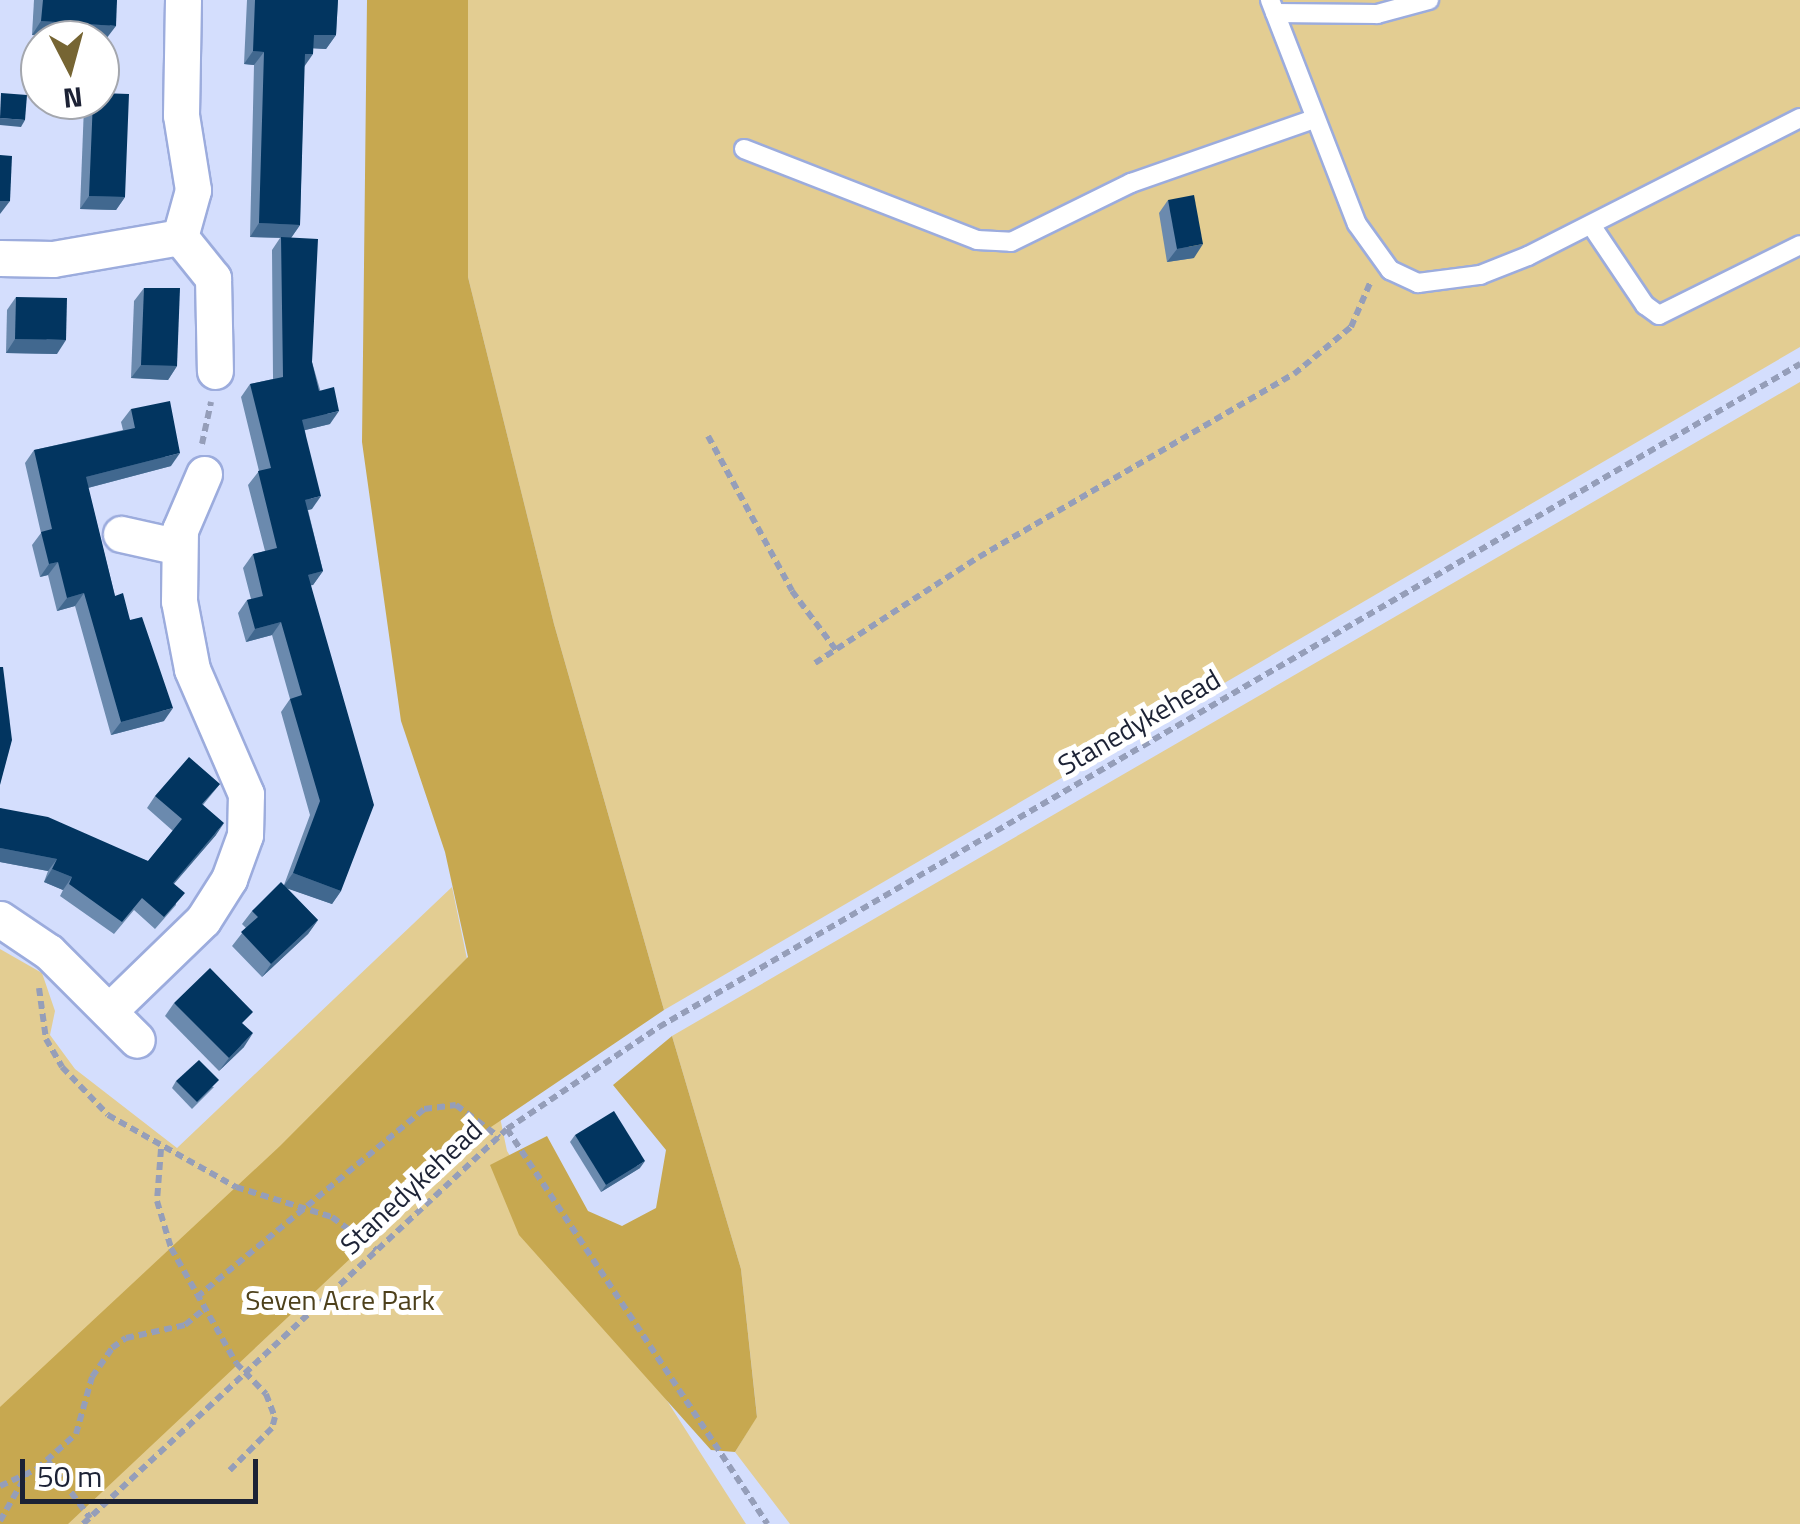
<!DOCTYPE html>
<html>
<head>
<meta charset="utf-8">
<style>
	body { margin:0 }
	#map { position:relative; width:1800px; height:1524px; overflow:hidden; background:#d4defd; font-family:"Titillium Web",sans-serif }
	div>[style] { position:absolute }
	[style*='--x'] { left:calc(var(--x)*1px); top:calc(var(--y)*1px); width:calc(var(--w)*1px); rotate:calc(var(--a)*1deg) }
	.green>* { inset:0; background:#e3cd92 }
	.forest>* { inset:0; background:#c7a850 }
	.path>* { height:6px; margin-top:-3px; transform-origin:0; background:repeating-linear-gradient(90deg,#959eb9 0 8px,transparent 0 13px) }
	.roads { filter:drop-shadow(2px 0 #9cacdd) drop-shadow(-2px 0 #9cacdd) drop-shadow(0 2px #9cacdd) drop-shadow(0 -2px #9cacdd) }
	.lane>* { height:18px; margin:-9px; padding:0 9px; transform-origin:9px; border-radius:9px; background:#fff }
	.street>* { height:35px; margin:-17.5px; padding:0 17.5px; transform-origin:17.5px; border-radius:17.5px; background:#fff }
	.wall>* { inset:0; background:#6b8aae }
	.shaded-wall>* { inset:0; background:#41688f }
	.building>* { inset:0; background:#023560 }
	span { translate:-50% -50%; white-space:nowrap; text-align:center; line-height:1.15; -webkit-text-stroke:10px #fff; paint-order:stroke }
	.street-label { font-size:28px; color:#1c2235 }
	.park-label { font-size:28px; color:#4d401b }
	.north { position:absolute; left:20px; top:20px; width:100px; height:100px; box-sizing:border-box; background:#fff; border:2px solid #a4a7ae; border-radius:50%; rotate:174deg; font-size:28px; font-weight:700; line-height:40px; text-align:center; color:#1c2235 }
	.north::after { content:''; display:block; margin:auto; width:35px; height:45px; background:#766533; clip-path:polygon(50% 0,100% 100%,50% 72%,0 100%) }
	.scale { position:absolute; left:20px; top:1459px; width:238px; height:45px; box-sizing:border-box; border:5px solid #1c2235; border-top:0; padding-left:12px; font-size:30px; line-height:35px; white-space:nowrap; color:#1c2235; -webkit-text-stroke:8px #fff; paint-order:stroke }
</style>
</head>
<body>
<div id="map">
	<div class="green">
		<i style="clip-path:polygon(468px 0,1800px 0,1800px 347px,664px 1010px,554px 624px,468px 277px)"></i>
		<i style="clip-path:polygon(1800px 382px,1800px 1524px,790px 1524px,735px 1452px,757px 1416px,741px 1269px,672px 1036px)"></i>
		<i style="clip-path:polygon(452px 887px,507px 1151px,746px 1524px,0 1524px,0 949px,42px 973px,55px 1011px,50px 1035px,75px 1069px,177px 1148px)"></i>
	</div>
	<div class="forest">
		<i style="clip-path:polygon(367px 0,468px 0,468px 277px,554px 624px,664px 1010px,488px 1129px,68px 1524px,0 1524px,0 1407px,280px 1146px,468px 957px,445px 852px,401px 721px,362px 442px)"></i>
		<i style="clip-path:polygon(672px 1036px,741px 1269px,757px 1417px,735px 1452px,711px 1450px,519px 1235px,490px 1165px,547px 1136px,588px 1211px,622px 1226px,656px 1208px,666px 1150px,613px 1085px)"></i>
	</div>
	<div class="path">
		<i style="--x:708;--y:436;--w:176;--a:61.5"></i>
		<i style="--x:792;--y:591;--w:74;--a:53.3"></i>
		<i style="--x:202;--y:444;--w:43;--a:-77.9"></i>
		<i style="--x:815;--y:663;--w:195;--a:-32.9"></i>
		<i style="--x:979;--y:557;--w:364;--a:-30.2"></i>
		<i style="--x:1294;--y:374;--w:74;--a:-39.5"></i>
		<i style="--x:1351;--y:327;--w:48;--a:-66.6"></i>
		<i style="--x:39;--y:988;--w:51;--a:82.2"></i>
		<i style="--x:46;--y:1039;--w:32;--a:60"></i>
		<i style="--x:62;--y:1067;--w:66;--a:46.2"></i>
		<i style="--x:108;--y:1115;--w:147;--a:29.4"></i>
		<i style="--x:236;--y:1187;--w:101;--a:17.4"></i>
		<i style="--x:332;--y:1217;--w:55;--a:36.9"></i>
		<i style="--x:507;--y:1129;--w:473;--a:56.6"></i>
		<i style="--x:161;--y:1149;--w:52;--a:94.4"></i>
		<i style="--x:157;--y:1201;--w:49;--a:73.4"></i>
		<i style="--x:171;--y:1248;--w:132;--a:60.5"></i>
		<i style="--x:236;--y:1363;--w:43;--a:45.9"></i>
		<i style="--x:266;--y:1394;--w:25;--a:69"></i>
		<i style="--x:275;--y:1417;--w:11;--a:105"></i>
		<i style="--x:272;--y:1428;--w:61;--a:135"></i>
		<i style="--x:197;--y:1297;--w:295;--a:-39.6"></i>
		<i style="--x:424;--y:1109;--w:32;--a:-7"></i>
		<i style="--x:456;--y:1105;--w:54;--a:36.7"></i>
		<i style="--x:48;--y:1461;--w:71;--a:53.6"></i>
		<i style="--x:0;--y:1486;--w:41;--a:-24.7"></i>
		<i style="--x:37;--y:1469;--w:52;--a:-41.9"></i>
		<i style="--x:76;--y:1434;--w:59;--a:-74.3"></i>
		<i style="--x:92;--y:1377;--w:35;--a:-55"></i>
		<i style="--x:112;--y:1348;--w:17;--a:-36"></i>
		<i style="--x:126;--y:1338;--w:60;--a:-12.4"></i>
		<i style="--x:185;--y:1325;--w:25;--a:-40"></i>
		<i style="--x:0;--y:1521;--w:53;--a:-60.5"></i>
		<i style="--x:83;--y:1524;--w:579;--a:-42.97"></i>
		<i style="--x:507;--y:1129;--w:183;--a:-33.9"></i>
		<i style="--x:659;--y:1027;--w:1320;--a:-30.16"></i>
	</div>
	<div class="roads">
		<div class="lane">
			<i style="--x:1270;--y:0;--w:240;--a:68.8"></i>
			<i style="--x:1357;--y:224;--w:57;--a:54.3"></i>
			<i style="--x:1390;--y:270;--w:31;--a:25"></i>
			<i style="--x:1418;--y:283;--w:63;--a:-7.4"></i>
			<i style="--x:1480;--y:275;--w:52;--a:-21.6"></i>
			<i style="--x:1528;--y:256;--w:305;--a:-26.9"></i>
			<i style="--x:1275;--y:13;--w:102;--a:0.6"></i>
			<i style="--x:1377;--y:14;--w:54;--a:-15.1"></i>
			<i style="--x:744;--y:149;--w:250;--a:21.3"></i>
			<i style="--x:977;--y:240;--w:34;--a:3"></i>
			<i style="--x:1011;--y:242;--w:134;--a:-26.2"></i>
			<i style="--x:1131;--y:183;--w:194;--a:-19.3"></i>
			<i style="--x:1591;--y:225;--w:97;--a:56"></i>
			<i style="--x:1645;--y:305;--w:17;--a:36"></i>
			<i style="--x:1659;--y:315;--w:157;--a:-26.4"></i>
		</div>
		<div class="street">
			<i style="--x:183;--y:0;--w:115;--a:91"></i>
			<i style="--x:181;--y:115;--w:76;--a:80.9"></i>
			<i style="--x:193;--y:190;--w:49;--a:105.5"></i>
			<i style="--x:180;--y:237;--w:53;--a:51.2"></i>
			<i style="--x:213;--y:278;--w:93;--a:88.8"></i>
			<i style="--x:0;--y:258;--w:53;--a:1.1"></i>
			<i style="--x:53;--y:259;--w:129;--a:-9.8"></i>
			<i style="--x:121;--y:534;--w:59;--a:12.6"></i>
			<i style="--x:0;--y:919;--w:59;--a:34"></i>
			<i style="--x:49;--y:952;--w:124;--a:45"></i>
			<i style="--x:109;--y:1011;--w:131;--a:-44.1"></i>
			<i style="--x:203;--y:920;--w:49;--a:-57.6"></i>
			<i style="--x:229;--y:879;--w:47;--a:-70"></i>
			<i style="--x:245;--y:835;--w:41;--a:-88.6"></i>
			<i style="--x:246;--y:794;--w:136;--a:-113.4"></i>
			<i style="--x:192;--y:669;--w:69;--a:-100.8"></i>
			<i style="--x:179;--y:601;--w:71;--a:-89.2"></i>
			<i style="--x:180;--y:530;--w:61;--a:-66.8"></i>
		</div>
	</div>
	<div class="wall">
		<i style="clip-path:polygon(34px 0,117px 0,106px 39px,32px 35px)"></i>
		<i style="clip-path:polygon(247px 0,338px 0,336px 35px,326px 49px,313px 48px,304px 66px,300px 225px,291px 238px,312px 362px,330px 424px,305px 430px,312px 509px,308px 510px,323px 571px,313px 585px,311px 585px,341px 891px,332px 904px,287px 888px,318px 920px,308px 934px,262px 977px,232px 946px,246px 928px,242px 924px,252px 911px,284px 885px,310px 815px,281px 712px,290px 699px,272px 635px,246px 642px,238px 613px,247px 600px,251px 599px,243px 568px,253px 554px,265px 551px,248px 485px,259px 471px,241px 397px,250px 384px,273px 379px,272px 250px,280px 238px,250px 237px,254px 65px,244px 64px)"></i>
		<i style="clip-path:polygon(88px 100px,100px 100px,125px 197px,116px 210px,80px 209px,84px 106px)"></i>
		<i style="clip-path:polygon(1168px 200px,1194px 258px,1167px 262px,1159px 213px)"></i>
		<i style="clip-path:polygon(144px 288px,177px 366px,168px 380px,131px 378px,134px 301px)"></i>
		<i style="clip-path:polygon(16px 297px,57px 354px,6px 353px,7px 310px)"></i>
		<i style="clip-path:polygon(131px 409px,171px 466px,88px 488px,115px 596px,130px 620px,164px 721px,111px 735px,75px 606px,57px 611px,48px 575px,40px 577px,32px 545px,41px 533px,25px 463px,34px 450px,123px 430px,121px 422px)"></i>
		<i style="clip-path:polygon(220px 784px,203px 805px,216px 835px,174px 884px,176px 905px,155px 929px,134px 910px,114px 934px,60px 896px,63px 890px,44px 882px,48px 871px,0 862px,0 808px,148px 861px,173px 831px,147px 808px,155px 796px)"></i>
		<i style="clip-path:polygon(174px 1003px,244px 1047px,219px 1071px,165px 1016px)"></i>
		<i style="clip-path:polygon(176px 1081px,214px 1087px,192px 1109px,172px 1088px)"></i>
		<i style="clip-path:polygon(575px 1135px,640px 1168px,601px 1192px,570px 1142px)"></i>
	</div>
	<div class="shaded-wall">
		<i style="clip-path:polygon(41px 21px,116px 26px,106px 39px,32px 35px)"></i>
		<i style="clip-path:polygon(314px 35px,336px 35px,326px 49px,305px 48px)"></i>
		<i style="clip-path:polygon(253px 51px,264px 52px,254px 65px,244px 64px)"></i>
		<i style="clip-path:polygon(305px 54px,313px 54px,304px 67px)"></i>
		<i style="clip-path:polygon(0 118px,25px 120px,21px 127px,0 125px)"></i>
		<i style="clip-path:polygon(89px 196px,125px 197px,116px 210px,80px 209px)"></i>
		<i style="clip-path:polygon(0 201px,10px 201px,0 214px)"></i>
		<i style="clip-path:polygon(259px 223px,300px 225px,291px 238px,250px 237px)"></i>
		<i style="clip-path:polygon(1203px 244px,1194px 258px,1167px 262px,1177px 249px)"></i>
		<i style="clip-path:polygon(15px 339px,66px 340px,57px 354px,6px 353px)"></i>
		<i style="clip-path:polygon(141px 365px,177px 366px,168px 380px,131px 378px)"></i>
		<i style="clip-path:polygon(339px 411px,330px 424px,293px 433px,302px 420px)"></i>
		<i style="clip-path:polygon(180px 453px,171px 466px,76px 491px,86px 477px)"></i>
		<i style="clip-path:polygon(321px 496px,312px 509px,296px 513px,305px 500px)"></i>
		<i style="clip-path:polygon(58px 562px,48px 575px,40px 577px,49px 564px)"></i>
		<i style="clip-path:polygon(323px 571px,313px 585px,299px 588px,308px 575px)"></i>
		<i style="clip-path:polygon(84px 593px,75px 606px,57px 611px,67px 598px)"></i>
		<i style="clip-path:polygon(281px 622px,272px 635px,246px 642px,255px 629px)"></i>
		<i style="clip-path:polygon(173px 708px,164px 721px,111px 735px,121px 722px)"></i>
		<i style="clip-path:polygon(224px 823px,216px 835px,164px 895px,173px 883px)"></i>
		<i style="clip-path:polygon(0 848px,57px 859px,48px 871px,0 862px)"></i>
		<i style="clip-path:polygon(52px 869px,72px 877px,63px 890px,44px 882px)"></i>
		<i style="clip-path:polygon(293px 873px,341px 891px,332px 904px,283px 887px)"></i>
		<i style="clip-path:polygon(318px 920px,308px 934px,262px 977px,271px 964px)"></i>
		<i style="clip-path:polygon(253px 1033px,244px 1047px,219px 1071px,229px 1058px)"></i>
		<i style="clip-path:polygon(645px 1161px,640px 1168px,601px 1192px,606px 1185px)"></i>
	</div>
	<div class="building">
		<i style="clip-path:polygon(43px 0,117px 0,116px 26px,41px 21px)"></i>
		<i style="clip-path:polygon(255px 0,338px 0,336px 35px,314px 35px,313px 54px,305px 54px,300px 225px,259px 223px,264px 52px,253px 51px)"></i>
		<i style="clip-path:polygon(1px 93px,27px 95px,25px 120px,0 118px)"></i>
		<i style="clip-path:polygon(100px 93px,129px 94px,125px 197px,89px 196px,93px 100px,100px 100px)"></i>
		<i style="clip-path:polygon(0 155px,12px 156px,10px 201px,0 201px)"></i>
		<i style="clip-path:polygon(1194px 195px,1203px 244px,1177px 249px,1168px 200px)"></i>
		<i style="clip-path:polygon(281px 237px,318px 239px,312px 362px,319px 391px,334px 387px,339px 411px,302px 420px,321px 496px,305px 500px,323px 571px,308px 575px,374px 805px,341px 891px,293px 873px,320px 801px,290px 699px,302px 695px,281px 622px,255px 629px,247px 600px,263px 596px,253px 554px,277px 548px,258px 471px,271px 468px,250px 384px,283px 377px)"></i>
		<i style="clip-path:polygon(144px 288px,180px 288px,177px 366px,141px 365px)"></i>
		<i style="clip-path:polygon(16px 297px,67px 298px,66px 340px,15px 339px)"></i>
		<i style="clip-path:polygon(170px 401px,180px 453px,86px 477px,115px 596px,123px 593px,130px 620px,142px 617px,173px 708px,121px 722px,84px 593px,67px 598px,58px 562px,49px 564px,41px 532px,52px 529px,34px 450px,135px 428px,131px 409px)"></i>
		<i style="clip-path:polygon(0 667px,3px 667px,12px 740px,0 785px)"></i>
		<i style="clip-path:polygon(189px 757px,220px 784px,202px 804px,224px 823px,173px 883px,185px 893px,164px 917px,142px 898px,122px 922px,69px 884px,72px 877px,52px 869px,57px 859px,0 848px,0 808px,48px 817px,148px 861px,182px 819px,155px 796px)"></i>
		<i style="clip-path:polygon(281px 882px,318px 920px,271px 964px,241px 932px,258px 917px,252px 911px)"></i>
		<i style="clip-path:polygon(210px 968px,253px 1012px,242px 1023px,253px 1033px,229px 1058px,174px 1003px)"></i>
		<i style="clip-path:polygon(199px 1060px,219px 1080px,197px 1102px,176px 1081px)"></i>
		<i style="clip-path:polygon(614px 1111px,645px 1161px,606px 1185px,575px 1135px)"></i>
	</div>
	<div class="street-label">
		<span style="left:1139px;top:722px;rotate:-30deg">Stanedykehead</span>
		<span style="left:411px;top:1187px;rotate:-43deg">Stanedykehead</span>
	</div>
	<div class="park-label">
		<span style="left:340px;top:1300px">Seven Acre Park</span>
	</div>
	<div class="north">N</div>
	<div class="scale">50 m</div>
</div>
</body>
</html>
